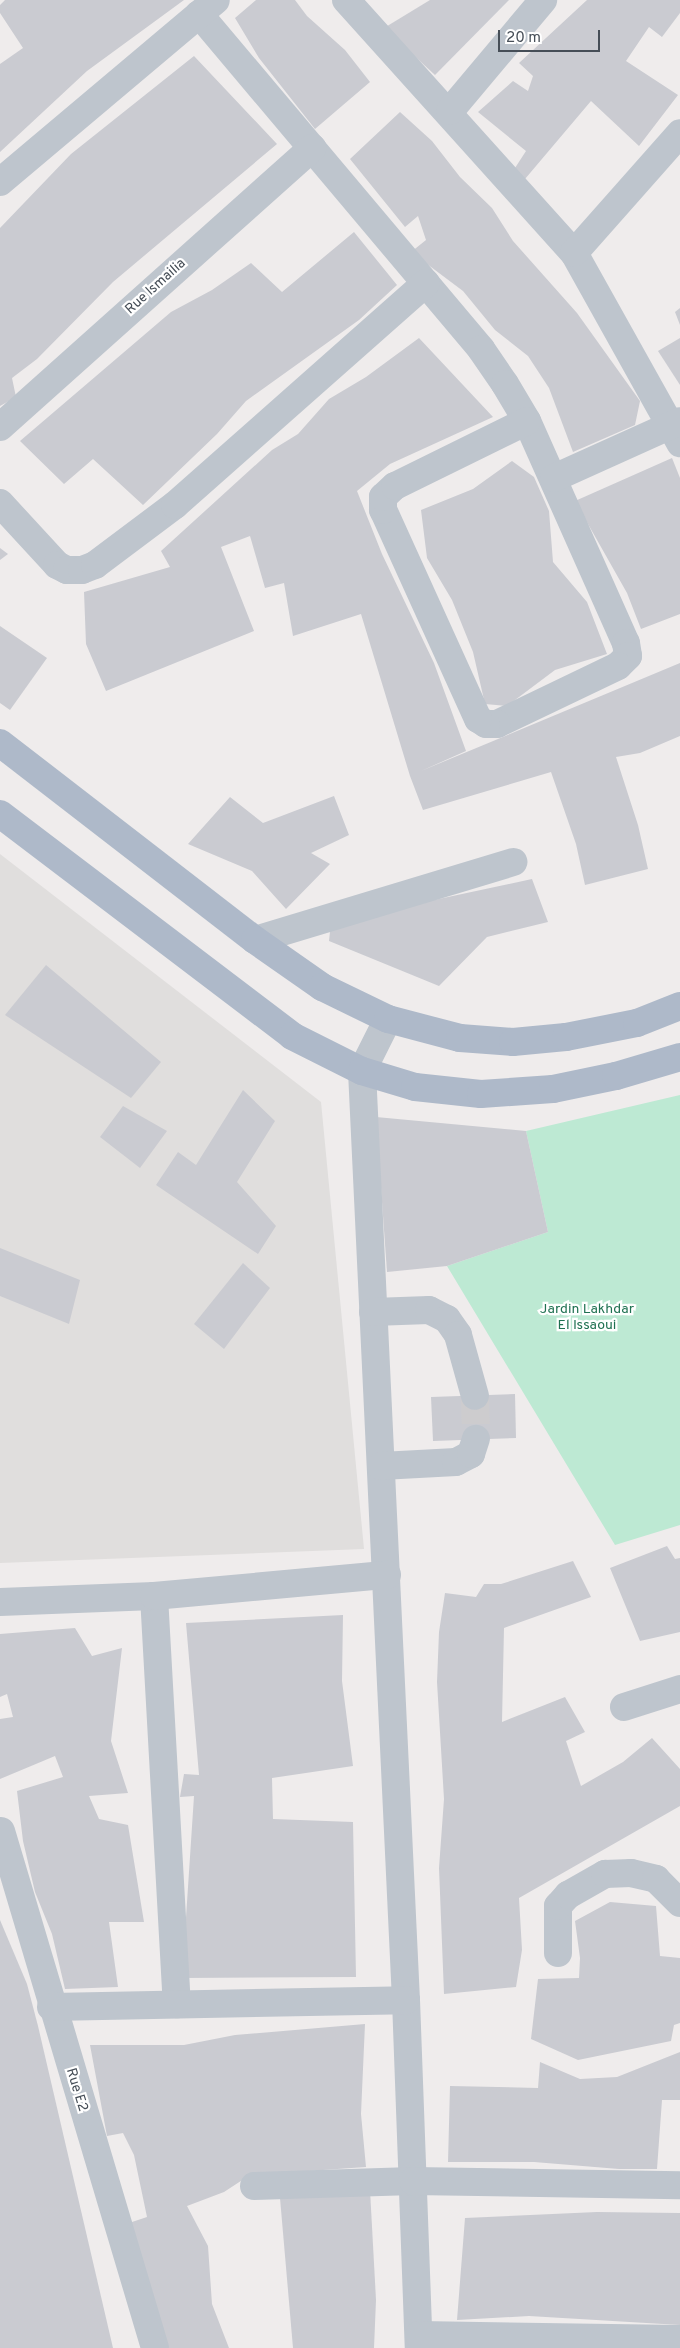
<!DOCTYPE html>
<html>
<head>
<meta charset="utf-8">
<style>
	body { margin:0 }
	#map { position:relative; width:680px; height:2348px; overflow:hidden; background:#efecec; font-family:Overpass,sans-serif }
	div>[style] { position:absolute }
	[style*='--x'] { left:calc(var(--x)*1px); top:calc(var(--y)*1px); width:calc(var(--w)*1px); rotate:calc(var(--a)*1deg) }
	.education>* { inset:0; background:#e0dedd }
	.green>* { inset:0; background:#bde9d3 }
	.building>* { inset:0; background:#cacbd1 }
	.minor-tunnel>* { height:28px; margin-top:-14px; transform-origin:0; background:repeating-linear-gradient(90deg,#cdccce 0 28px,transparent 0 42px) }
	.minor>* { height:28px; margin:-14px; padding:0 14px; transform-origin:14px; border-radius:14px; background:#bec5cd }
	.major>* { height:28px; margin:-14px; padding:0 14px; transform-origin:14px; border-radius:14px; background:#aeb9c9 }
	span { translate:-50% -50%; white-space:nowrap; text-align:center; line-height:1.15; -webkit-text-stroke:4.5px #fff; paint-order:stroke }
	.street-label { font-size:14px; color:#464e57 }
	.park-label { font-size:14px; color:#1f7151 }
	.scale { position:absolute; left:498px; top:30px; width:102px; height:22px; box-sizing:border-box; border:2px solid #464e57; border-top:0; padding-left:6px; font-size:15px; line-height:18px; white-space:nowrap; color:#464e57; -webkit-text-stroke:4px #fff; paint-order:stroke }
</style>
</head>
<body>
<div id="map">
	<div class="education">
		<i style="clip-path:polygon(0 854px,321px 1102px,364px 1549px,0 1563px)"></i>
	</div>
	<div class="green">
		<i style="clip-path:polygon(680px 1095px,680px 1525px,615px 1545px,447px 1266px,548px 1232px,526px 1131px)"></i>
	</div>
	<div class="building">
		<i style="clip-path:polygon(5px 0,184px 0,87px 71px,0 152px,0 64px,23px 48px,0 13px,0 5px)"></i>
		<i style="clip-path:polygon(256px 0,295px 0,307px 16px,345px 50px,370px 82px,315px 129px,259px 58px,235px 18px)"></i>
		<i style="clip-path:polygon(430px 0,509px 0,435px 75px,384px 28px)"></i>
		<i style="clip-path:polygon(587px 0,680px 0,680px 13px,662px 37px,649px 27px,626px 61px,678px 95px,639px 146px,591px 101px,525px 179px,515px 168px,526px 151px,478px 112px,513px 81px,528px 91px,533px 76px,519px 63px)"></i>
		<i style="clip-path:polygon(194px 56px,277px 144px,113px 282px,37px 359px,12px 378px,16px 397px,0 406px,0 228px,71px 154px)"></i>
		<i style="clip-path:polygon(400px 112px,432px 141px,460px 177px,492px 208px,513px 241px,577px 313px,640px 401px,635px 425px,573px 452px,549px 388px,528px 356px,495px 330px,463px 291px,411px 252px,426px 240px,418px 216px,405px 227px,350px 159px)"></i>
		<i style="clip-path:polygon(354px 232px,397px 285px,359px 320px,246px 401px,217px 434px,143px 505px,93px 459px,64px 484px,20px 441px,171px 312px,212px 290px,251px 263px,282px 292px)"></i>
		<i style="clip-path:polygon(680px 308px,680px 325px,675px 312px)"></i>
		<i style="clip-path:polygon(419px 338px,493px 417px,390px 464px,357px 491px,382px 554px,434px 663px,466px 751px,421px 771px,680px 663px,680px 736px,640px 753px,616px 757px,638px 825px,648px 869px,585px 885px,576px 844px,551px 772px,423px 810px,410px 776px,361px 614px,293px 636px,284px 583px,265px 588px,250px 536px,221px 547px,254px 631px,106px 691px,86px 644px,84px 592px,170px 567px,161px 551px,272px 450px,298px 434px,329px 399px,366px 377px)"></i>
		<i style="clip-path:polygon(680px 338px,680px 385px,658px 351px)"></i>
		<i style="clip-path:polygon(672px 458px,680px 478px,680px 614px,641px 629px,627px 593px,575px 501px)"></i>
		<i style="clip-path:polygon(512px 461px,534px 477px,549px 511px,553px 562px,587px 602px,607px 654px,555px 670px,507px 706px,485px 704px,473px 652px,452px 600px,427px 558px,421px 510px,473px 489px)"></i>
		<i style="clip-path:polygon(0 548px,8px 554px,0 560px)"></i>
		<i style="clip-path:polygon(0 626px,47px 658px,10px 710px,0 703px)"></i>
		<i style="clip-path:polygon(334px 796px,349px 835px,311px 853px,330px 864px,286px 909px,252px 871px,188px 844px,230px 797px,263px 823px)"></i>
		<i style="clip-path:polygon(532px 879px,548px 922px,487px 937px,439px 986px,329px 941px,331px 922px)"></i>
		<i style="clip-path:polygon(46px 965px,161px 1062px,131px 1098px,5px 1015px)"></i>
		<i style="clip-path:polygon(243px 1090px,275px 1121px,237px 1182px,276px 1226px,258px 1254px,156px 1185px,178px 1152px,196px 1165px)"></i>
		<i style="clip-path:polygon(123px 1106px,167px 1131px,140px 1168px,100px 1137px)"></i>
		<i style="clip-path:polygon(376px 1117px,526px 1131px,548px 1232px,447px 1266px,387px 1272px)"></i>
		<i style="clip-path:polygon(0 1248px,80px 1280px,69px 1324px,0 1296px)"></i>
		<i style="clip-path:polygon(243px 1263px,270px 1288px,224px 1349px,194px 1324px)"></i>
		<i style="clip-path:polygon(515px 1394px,516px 1438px,433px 1441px,431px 1397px)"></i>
		<i style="clip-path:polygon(667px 1546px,675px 1559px,680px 1558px,680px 1632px,640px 1641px,610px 1568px)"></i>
		<i style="clip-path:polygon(573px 1561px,591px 1597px,504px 1628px,502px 1722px,565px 1697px,585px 1732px,566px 1741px,581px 1786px,623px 1762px,652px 1738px,680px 1769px,680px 1806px,519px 1898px,522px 1950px,516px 1987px,444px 1994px,439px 1868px,444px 1799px,437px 1682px,439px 1632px,445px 1593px,476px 1597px,484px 1584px,501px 1584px)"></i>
		<i style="clip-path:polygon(343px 1615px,342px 1681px,353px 1766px,272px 1778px,273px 1819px,353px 1822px,356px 1977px,182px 1978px,194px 1796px,180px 1797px,184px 1774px,199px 1775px,186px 1623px)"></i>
		<i style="clip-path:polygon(75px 1628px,92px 1656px,122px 1648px,111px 1741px,128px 1793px,89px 1796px,99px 1819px,128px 1825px,144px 1922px,109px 1922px,118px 1987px,65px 1989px,52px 1934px,35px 1892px,23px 1841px,17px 1791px,63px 1777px,55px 1756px,0 1779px,0 1719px,13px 1717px,7px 1694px,0 1697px,0 1634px)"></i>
		<i style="clip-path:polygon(610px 1902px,656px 1906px,660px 1956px,680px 1958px,680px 2023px,674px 2025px,671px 2041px,578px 2060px,531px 2039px,538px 1979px,579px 1978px,580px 1958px,575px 1921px)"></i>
		<i style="clip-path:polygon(0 1920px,27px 1984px,38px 2026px,113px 2348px,0 2348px)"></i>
		<i style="clip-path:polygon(365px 2024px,361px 2114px,366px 2167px,250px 2175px,224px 2192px,187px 2206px,208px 2246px,212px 2304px,229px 2348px,166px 2348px,129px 2223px,147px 2217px,134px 2155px,123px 2133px,107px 2136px,90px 2045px,184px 2045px,235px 2035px)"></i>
		<i style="clip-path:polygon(680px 2052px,680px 2100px,662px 2100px,657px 2169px,619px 2169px,534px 2162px,448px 2162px,450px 2086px,538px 2088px,540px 2062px,580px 2079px,617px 2077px)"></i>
		<i style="clip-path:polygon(370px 2190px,376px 2300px,374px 2348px,293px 2348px,280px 2198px)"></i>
		<i style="clip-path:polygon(597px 2212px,680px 2213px,680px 2325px,529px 2316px,457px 2320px,465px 2218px)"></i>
	</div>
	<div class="minor-tunnel">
		<i style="--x:475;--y:1396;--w:43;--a:88.7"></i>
	</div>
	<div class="minor">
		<i style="--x:346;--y:0;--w:341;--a:48"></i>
		<i style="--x:574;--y:253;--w:218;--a:60.8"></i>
		<i style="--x:199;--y:14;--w:438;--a:49.9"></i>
		<i style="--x:481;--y:349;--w:42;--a:55.6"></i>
		<i style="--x:505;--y:384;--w:43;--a:59.3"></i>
		<i style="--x:527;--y:421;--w:243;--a:66"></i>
		<i style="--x:626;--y:643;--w:13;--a:81"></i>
		<i style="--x:628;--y:656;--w:14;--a:135"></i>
		<i style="--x:618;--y:666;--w:134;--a:154.4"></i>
		<i style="--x:497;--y:724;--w:11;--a:180"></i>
		<i style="--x:486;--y:724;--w:9;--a:-148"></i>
		<i style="--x:478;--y:719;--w:230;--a:-114.4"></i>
		<i style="--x:383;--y:510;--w:13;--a:-90"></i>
		<i style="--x:383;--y:497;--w:16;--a:-43"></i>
		<i style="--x:395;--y:486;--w:147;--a:-26.2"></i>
		<i style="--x:450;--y:111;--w:145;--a:-50"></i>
		<i style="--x:0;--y:182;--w:282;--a:-40.1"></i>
		<i style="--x:574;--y:253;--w:160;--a:-48.5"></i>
		<i style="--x:0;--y:427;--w:419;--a:-41.8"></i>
		<i style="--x:554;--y:478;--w:138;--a:-24.3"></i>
		<i style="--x:0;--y:503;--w:84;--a:47.4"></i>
		<i style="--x:57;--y:565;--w:11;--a:27"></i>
		<i style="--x:67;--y:570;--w:15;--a:0"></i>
		<i style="--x:82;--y:570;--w:14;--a:-21"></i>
		<i style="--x:95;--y:565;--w:100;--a:-36.9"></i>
		<i style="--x:175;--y:505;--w:335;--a:-41.5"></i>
		<i style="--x:255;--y:940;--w:270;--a:-16.8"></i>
		<i style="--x:388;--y:1019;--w:58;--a:116.6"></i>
		<i style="--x:362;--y:1071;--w:930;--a:87.29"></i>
		<i style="--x:406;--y:2000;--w:348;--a:87.9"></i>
		<i style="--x:373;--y:1312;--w:56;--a:-2"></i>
		<i style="--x:429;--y:1310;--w:20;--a:27"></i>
		<i style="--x:447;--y:1319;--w:19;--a:55"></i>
		<i style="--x:458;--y:1335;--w:63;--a:74.4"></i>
		<i style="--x:381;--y:1466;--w:75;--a:-3.1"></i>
		<i style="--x:456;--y:1462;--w:17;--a:-28"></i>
		<i style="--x:471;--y:1454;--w:16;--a:-72"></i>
		<i style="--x:154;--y:1596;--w:409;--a:86.8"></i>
		<i style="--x:0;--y:1602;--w:154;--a:-2.2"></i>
		<i style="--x:154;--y:1596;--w:234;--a:-5.2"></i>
		<i style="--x:624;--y:1707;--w:59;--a:-17.8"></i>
		<i style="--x:1;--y:1831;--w:539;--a:73.41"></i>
		<i style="--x:558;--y:1953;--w:47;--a:-90"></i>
		<i style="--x:558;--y:1906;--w:15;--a:-48"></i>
		<i style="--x:568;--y:1895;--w:43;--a:-29.6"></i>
		<i style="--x:605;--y:1874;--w:26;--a:-2"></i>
		<i style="--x:631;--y:1873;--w:26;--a:13"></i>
		<i style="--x:656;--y:1879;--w:34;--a:45"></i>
		<i style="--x:51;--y:2007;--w:355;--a:-1.1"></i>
		<i style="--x:254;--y:2186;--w:159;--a:-1.8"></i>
		<i style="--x:413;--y:2181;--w:267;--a:0.9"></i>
		<i style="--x:419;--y:2335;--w:261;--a:0.9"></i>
	</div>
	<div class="major">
		<i style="--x:0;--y:743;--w:322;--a:37.7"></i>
		<i style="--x:255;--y:940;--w:82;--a:35"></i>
		<i style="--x:322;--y:987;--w:73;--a:25.9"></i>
		<i style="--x:388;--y:1019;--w:74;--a:14.8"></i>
		<i style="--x:460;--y:1038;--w:53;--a:4.3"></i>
		<i style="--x:513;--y:1042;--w:53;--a:-5.4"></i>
		<i style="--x:566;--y:1037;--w:72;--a:-11.2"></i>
		<i style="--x:637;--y:1023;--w:46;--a:-21.6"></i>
		<i style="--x:0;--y:814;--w:367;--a:37.2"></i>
		<i style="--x:292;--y:1036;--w:78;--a:26.6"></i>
		<i style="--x:362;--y:1071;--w:55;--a:16.8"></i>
		<i style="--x:415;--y:1087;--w:66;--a:6.1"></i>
		<i style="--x:481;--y:1094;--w:72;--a:-4"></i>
		<i style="--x:553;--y:1089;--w:64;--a:-11.7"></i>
		<i style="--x:616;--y:1076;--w:67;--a:-16.5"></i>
	</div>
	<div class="street-label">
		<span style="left:156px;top:287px;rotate:-42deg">Rue Ismailia</span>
		<span style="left:76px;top:2090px;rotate:73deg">Rue E2</span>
	</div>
	<div class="park-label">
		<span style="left:587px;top:1318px">Jardin Lakhdar<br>El Issaoui</span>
	</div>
	<div class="scale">20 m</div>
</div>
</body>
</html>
